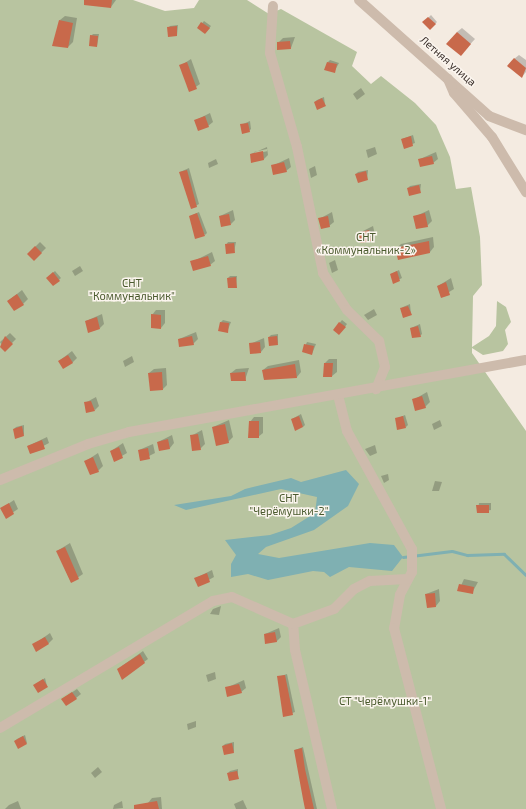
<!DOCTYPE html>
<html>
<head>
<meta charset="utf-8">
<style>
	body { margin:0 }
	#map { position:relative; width:526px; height:809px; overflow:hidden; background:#f4ebe1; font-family:"Exo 2",sans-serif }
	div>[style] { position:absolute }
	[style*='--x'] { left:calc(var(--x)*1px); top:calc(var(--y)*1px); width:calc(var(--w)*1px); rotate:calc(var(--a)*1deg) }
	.green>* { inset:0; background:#b8c4a0 }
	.water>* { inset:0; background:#7fb0b2 }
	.shadow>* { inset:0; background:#0003 }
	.stream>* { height:3px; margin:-1.5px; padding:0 1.5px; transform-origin:1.5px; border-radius:1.5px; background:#7fb0b2 }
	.building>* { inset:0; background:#c8694b }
	.street>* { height:10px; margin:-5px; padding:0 5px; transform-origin:5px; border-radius:5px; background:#cdbbac }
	span { translate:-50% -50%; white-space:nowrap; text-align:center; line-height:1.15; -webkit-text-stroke:3px #fbf5ee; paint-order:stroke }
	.street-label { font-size:11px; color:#3b302b }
	.park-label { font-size:11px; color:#4a5a2e }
</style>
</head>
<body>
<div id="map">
	<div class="green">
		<i style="clip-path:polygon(0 0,133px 0,165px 11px,194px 8px,199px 0,247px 0,269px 14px,281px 9px,357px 52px,352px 66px,371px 84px,381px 76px,415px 103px,436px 125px,450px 157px,456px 189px,471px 187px,480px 237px,482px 285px,473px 296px,472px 347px,489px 336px,496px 326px,497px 301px,506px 307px,511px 322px,505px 330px,508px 344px,503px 351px,483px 355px,472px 348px,472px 353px,526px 431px,526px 809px,0 809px)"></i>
	</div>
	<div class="water">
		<i style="clip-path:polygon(346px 470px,359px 484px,348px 506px,314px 530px,266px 547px,258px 554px,279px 558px,370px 543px,394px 545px,403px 557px,392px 571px,349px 567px,330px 577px,324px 572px,313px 571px,268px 580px,248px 574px,231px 577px,231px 564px,236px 555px,225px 540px,270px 535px,291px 528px,315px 513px,317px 497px,281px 489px,186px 510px,174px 505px,231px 496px,245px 489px,291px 478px,301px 482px)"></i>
	</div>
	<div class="shadow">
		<i style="clip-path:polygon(96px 0,116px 0,111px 7px)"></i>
		<i style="clip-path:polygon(431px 15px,437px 22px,430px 29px,424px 22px)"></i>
		<i style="clip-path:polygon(65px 16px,77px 18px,73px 42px,68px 47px,60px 20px)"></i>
		<i style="clip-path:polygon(204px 21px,211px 26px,207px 31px,198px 28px)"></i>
		<i style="clip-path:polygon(178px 25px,177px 35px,168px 28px,170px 26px)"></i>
		<i style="clip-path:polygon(462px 28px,475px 39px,465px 50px,457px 32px)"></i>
		<i style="clip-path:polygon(93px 34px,99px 34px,97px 46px,91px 36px)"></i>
		<i style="clip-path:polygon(295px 37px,291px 48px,278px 43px,283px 38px)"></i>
		<i style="clip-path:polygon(519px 55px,526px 60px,526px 72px,522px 77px,514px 59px)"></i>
		<i style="clip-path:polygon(191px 59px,200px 84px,190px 91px,180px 66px)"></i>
		<i style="clip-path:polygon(330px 60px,339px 63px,334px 72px,328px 62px)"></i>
		<i style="clip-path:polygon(361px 88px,365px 94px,357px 100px,353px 94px)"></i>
		<i style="clip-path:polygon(324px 97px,325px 105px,315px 102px,317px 100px)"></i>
		<i style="clip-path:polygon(210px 113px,213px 122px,208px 126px,196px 120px)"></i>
		<i style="clip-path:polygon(250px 121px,251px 129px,249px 131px,241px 125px)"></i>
		<i style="clip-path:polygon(413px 135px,415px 143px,404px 147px,402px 139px)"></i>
		<i style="clip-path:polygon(evenodd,267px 147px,268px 155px,264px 159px,251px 154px,267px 147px,267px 149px,268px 151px,254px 154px,254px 152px,267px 149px)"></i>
		<i style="clip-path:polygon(375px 147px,377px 154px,368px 158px,366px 150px)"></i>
		<i style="clip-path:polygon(436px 152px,438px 159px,433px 163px,420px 159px)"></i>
		<i style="clip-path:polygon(289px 158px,291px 167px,286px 171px,272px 166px)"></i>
		<i style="clip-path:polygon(216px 159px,218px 164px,209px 168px,208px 163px)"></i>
		<i style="clip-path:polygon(315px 166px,317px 175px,311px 178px,309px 169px)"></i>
		<i style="clip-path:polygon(189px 168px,199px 204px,192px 208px,180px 172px)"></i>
		<i style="clip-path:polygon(368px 170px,367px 180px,356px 174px,358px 172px)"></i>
		<i style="clip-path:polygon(421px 184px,420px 192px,408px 188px,410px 186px)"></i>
		<i style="clip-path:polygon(233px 210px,235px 220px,231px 224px,220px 216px)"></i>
		<i style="clip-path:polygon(429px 210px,432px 221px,427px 226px,414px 217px)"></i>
		<i style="clip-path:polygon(199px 212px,207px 233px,205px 235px,190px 216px)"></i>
		<i style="clip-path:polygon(332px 212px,334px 222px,329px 226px,319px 219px)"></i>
		<i style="clip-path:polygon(373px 226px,375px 235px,361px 242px,359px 233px)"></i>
		<i style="clip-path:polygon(433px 237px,434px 247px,430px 252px,396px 249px,401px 244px)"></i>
		<i style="clip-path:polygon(40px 242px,46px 248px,34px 260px,28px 254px)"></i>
		<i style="clip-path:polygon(228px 242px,236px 242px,234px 252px,226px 245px)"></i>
		<i style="clip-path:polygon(212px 252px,215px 261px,210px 265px,192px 262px)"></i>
		<i style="clip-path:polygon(335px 260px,338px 270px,332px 273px,329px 263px)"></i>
		<i style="clip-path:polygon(80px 266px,83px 271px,75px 276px,72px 271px)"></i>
		<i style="clip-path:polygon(399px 270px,402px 278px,394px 282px,391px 274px)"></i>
		<i style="clip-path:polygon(55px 271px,61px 278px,53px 285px,47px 278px)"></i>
		<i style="clip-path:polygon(230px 276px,237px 276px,236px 287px,228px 278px)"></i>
		<i style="clip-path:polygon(451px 278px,454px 289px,441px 297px,438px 286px)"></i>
		<i style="clip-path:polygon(22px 290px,28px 299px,23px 304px,8px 301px)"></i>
		<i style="clip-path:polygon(410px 304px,411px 315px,401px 309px,403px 307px)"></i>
		<i style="clip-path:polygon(374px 309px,377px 315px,368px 320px,364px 315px)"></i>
		<i style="clip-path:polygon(156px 310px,165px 310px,165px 323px,161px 328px,152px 315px)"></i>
		<i style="clip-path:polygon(102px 314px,104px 324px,100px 328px,86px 321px)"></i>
		<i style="clip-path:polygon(223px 320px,231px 322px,227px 332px,221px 322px)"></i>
		<i style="clip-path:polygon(342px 320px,347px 324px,341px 332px,334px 330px)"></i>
		<i style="clip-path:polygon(420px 324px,422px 334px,420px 336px,411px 328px)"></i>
		<i style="clip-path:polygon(196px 332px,198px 339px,193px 344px,179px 339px)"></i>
		<i style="clip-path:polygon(10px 333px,16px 339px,5px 350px,0 342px)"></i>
		<i style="clip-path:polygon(278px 334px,278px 344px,269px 337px,271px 335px)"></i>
		<i style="clip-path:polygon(264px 338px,265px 347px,261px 352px,250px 344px)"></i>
		<i style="clip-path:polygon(307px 342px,316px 344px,312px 354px,303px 351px)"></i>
		<i style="clip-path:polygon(72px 351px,77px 358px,72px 363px,59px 361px)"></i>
		<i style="clip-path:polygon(132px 356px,134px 362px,125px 367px,123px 361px)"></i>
		<i style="clip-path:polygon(329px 359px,337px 359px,337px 372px,332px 376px,325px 363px)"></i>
		<i style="clip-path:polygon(299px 360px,301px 372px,297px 377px,264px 379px,263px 370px,268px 366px)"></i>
		<i style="clip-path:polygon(166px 368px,167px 385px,163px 389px,149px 373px,154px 369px)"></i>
		<i style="clip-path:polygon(249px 368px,245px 380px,231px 373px,236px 369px)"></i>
		<i style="clip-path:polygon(427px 392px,430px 402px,425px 407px,413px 400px)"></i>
		<i style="clip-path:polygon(96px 397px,99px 406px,95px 410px,85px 403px)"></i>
		<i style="clip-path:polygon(301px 414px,305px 425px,303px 427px,292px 419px)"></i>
		<i style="clip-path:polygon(405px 415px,408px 425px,406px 427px,396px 419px)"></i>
		<i style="clip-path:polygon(254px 417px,263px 417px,263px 433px,258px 437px,250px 422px)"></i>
		<i style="clip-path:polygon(229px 420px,233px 437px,228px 442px,213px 427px)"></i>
		<i style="clip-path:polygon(440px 420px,442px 426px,434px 430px,432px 424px)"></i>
		<i style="clip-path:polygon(24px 425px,24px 435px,14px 429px,16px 427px)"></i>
		<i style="clip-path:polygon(202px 430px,205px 444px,200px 449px,191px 436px)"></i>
		<i style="clip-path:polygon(172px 435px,174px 443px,170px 448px,158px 442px)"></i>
		<i style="clip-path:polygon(47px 437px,49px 443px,30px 453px,28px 446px)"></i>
		<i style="clip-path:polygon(123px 443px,127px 453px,115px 460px,111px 451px)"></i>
		<i style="clip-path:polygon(153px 444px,155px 453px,141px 460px,139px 450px)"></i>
		<i style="clip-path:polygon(375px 445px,377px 453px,370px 456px,365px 449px)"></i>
		<i style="clip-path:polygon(98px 453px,103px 466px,98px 471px,86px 461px)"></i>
		<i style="clip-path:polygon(388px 474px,389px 480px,384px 483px,381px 476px)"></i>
		<i style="clip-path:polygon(435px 481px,442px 482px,439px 491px,432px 491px)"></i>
		<i style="clip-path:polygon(14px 500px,18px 509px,6px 517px,2px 508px)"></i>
		<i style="clip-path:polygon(479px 503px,491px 503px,491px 510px,478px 512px)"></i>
		<i style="clip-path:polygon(70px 543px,83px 574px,71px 582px,57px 551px)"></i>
		<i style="clip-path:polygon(212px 570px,214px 577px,198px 586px,196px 578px)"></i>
		<i style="clip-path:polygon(464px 579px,478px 582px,472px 593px,459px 590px)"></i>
		<i style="clip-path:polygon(439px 589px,440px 601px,436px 606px,426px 594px)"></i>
		<i style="clip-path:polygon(221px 606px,219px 615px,210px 614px,213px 609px)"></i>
		<i style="clip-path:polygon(279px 628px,281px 637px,276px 642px,265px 634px)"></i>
		<i style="clip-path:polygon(50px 633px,53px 639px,49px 643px,33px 645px)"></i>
		<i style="clip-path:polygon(143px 651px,148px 659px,123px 678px,122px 666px)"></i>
		<i style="clip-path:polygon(215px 672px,216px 679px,208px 682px,206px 675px)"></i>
		<i style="clip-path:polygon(287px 674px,295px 712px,284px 716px,278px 677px)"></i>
		<i style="clip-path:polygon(45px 678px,47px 686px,36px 684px)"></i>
		<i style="clip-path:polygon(244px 680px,246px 688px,241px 692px,226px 688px)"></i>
		<i style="clip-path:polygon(77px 689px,81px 694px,76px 698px,62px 699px)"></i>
		<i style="clip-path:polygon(196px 721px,196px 727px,188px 730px,187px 724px)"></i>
		<i style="clip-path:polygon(25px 735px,27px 743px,15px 741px,17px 739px)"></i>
		<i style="clip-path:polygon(234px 742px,234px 752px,223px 746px,225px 744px)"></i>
		<i style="clip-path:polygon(303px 747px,317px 809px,306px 809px,295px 750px)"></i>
		<i style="clip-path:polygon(98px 767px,102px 772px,95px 778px,91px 773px)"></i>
		<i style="clip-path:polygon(238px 769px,238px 778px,228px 773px,230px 771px)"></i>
		<i style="clip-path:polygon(161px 797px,162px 809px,149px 809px,148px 803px,152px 798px)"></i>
		<i style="clip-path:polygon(243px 800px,247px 809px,236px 809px,234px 804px)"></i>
		<i style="clip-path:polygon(18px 801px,21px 809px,5px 809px,9px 805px)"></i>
		<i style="clip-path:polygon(122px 801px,123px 808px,113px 809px,114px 805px)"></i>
	</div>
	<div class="stream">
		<i style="--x:403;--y:557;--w:49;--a:-7"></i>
		<i style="--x:452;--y:551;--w:16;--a:15"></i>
		<i style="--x:467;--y:555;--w:37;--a:-2"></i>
		<i style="--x:504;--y:554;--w:30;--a:44"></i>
	</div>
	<div class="building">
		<i style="clip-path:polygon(84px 0,112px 0,111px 8px,84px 5px)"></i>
		<i style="clip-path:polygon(428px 17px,436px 24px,430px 30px,422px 22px)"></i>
		<i style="clip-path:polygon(59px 20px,73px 23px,68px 48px,52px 46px)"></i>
		<i style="clip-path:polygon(201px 22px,210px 28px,205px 34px,197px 28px)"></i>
		<i style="clip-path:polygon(177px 26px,177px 36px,168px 37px,167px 27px)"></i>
		<i style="clip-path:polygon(457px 32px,471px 44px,461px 56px,446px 44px)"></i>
		<i style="clip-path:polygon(90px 35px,98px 36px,97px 47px,89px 46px)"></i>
		<i style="clip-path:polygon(290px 41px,291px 49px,277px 50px,277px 42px)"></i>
		<i style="clip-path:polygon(514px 58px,526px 68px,522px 78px,507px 66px)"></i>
		<i style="clip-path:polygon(187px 62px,197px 89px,189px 92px,179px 65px)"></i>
		<i style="clip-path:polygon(327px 62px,337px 64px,335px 73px,324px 70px)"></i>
		<i style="clip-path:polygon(322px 98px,326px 106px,317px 110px,314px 102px)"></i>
		<i style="clip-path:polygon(205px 116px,209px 127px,198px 131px,194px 120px)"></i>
		<i style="clip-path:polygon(248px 123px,250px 132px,242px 134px,240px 124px)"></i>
		<i style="clip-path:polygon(411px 136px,413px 146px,404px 149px,401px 139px)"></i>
		<i style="clip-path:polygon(263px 151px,264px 160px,251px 163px,250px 154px)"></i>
		<i style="clip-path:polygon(432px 156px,434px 164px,420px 167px,418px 159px)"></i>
		<i style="clip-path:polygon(284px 162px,287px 172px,273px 175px,271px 165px)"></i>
		<i style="clip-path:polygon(187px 170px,197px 207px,191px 209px,179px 172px)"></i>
		<i style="clip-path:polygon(366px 171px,368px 180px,358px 183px,355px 174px)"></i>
		<i style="clip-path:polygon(419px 185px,421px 193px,409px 196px,407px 188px)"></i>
		<i style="clip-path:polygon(197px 213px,205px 236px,195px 239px,189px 216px)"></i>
		<i style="clip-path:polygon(425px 213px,428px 227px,416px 229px,413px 216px)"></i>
		<i style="clip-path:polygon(229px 214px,231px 225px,221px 227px,219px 216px)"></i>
		<i style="clip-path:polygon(328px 216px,330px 227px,321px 229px,318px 218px)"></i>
		<i style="clip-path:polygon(369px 230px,371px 241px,361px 243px,358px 233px)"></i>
		<i style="clip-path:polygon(429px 241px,430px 253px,398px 260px,395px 248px)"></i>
		<i style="clip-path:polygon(234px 243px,235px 253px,226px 254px,225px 244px)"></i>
		<i style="clip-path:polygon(35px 246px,42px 253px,34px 261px,27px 254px)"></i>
		<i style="clip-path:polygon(208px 256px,211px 266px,193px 271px,190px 261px)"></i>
		<i style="clip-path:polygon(397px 271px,400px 281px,393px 284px,390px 274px)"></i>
		<i style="clip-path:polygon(53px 272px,60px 281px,53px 286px,46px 278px)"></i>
		<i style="clip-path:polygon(236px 277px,237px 288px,228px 288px,227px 278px)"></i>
		<i style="clip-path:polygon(446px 282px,450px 295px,441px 298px,437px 286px)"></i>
		<i style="clip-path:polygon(17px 294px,24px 305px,14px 311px,7px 301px)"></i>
		<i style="clip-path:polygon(408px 306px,412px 315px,403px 318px,400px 308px)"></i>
		<i style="clip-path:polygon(151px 314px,161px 315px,161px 329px,151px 328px)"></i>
		<i style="clip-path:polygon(97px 317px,100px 329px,88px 333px,85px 321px)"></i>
		<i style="clip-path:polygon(220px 322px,229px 323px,228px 333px,218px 331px)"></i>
		<i style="clip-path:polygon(339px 322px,346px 327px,339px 335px,333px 330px)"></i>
		<i style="clip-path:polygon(418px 326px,421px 337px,412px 338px,410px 328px)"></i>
		<i style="clip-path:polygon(5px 336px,13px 344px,5px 352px,0 347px)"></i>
		<i style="clip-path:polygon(192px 336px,194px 345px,179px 347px,178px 339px)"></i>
		<i style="clip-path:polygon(277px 336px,278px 345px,269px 346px,268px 337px)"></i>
		<i style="clip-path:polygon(260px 342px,261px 353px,250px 354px,249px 343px)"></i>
		<i style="clip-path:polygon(304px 344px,314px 346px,312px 355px,302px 352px)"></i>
		<i style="clip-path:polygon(68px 355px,73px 363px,63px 369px,58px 361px)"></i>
		<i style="clip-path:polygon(324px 363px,333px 363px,332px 377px,323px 377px)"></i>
		<i style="clip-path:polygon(295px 364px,297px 378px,264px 380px,262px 370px)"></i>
		<i style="clip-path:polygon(162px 372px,163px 390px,150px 391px,148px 373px)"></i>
		<i style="clip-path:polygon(245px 372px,246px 381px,231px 381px,230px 373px)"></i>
		<i style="clip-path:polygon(422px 396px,426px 408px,415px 411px,412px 399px)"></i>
		<i style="clip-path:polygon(91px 401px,95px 411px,86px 413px,84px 402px)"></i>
		<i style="clip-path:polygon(299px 416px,303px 427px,295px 431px,291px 419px)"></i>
		<i style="clip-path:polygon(403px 416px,406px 428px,397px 430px,395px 418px)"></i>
		<i style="clip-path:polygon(249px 421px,259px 421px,259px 438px,248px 438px)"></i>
		<i style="clip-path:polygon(225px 424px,229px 443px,216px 446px,212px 427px)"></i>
		<i style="clip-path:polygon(22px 426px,24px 436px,15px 439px,13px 429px)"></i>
		<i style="clip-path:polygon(198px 434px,201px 450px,192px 451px,190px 435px)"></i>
		<i style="clip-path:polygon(168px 439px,170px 449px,159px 451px,157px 442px)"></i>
		<i style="clip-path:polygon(42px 440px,45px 449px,30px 454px,27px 446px)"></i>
		<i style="clip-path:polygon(119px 447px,123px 458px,114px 462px,110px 451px)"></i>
		<i style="clip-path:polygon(148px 448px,150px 459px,140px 461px,138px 450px)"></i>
		<i style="clip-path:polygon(93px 457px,99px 472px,90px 475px,84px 461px)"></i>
		<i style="clip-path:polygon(9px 503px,14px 514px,6px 519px,0 508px)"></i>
		<i style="clip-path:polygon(476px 505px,489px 505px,489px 513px,477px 513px)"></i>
		<i style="clip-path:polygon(65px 547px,79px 579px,71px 583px,56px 551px)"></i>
		<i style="clip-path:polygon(207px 573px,210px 582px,198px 587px,194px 578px)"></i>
		<i style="clip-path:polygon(459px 584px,474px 587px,473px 594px,457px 591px)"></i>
		<i style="clip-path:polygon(435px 593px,436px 607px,427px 608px,425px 594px)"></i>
		<i style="clip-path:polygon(275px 632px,277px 642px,265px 644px,264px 634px)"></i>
		<i style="clip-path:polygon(45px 637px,49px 644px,36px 652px,32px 644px)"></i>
		<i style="clip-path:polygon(140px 654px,145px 663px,122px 680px,117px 669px)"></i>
		<i style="clip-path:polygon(285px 675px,293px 715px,283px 717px,277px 676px)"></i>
		<i style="clip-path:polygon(43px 679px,48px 687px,38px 693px,33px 685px)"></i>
		<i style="clip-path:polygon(239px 684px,242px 693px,227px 697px,225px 687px)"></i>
		<i style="clip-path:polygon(72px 692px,77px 699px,66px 706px,61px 699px)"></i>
		<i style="clip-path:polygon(23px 736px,27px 744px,18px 749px,14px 741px)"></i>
		<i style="clip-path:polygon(232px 743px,234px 753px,224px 755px,222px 746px)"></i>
		<i style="clip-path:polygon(302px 748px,305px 769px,314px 809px,305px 809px,303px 799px,294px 750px)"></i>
		<i style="clip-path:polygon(237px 771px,239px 779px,229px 781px,227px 773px)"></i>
		<i style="clip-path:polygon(157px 801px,159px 809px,134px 809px,134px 805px)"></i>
	</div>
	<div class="street">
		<i style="--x:359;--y:0;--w:174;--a:41.7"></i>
		<i style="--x:489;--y:116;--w:40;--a:21"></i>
		<i style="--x:273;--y:6;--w:47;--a:93.7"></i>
		<i style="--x:270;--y:53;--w:98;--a:74"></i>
		<i style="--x:297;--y:147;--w:129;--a:78.3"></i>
		<i style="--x:323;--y:273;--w:44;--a:57"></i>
		<i style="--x:347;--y:310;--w:45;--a:44.1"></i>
		<i style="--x:379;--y:341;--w:27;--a:77"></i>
		<i style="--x:385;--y:367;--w:24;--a:112"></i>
		<i style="--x:448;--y:79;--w:15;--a:67"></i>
		<i style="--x:454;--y:93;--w:58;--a:49.2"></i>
		<i style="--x:492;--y:137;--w:65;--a:58.3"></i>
		<i style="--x:338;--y:395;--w:37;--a:76"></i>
		<i style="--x:347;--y:431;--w:135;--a:61.2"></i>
		<i style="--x:412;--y:549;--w:23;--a:90"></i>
		<i style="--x:412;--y:572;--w:26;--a:118"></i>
		<i style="--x:400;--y:595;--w:34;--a:100"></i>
		<i style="--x:394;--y:628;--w:187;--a:75.4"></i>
		<i style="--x:0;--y:480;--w:95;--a:-22.2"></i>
		<i style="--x:88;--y:444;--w:43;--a:-16.3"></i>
		<i style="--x:129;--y:432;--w:403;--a:-10.3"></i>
		<i style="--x:0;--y:728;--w:248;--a:-30.8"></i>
		<i style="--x:213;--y:601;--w:19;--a:-12"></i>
		<i style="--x:232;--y:597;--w:67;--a:23.9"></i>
		<i style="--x:332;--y:809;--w:163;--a:-103.1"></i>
		<i style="--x:295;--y:650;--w:26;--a:-94"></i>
		<i style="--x:293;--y:624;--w:44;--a:-20.1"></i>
		<i style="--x:334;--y:609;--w:28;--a:-45"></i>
		<i style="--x:354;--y:589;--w:18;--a:-27"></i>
		<i style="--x:370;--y:581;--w:37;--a:-3"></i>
	</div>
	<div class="street-label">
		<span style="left:448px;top:61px;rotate:41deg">Летняя улица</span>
	</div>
	<div class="park-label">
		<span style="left:366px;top:244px">СНТ<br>«Коммунальник-2»</span>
		<span style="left:132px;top:290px">СНТ<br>"Коммунальник"</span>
		<span style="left:289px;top:505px">СНТ<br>"Черёмушки-2"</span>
		<span style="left:385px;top:701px">СТ "Черёмушки-1"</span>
	</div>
</div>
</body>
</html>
